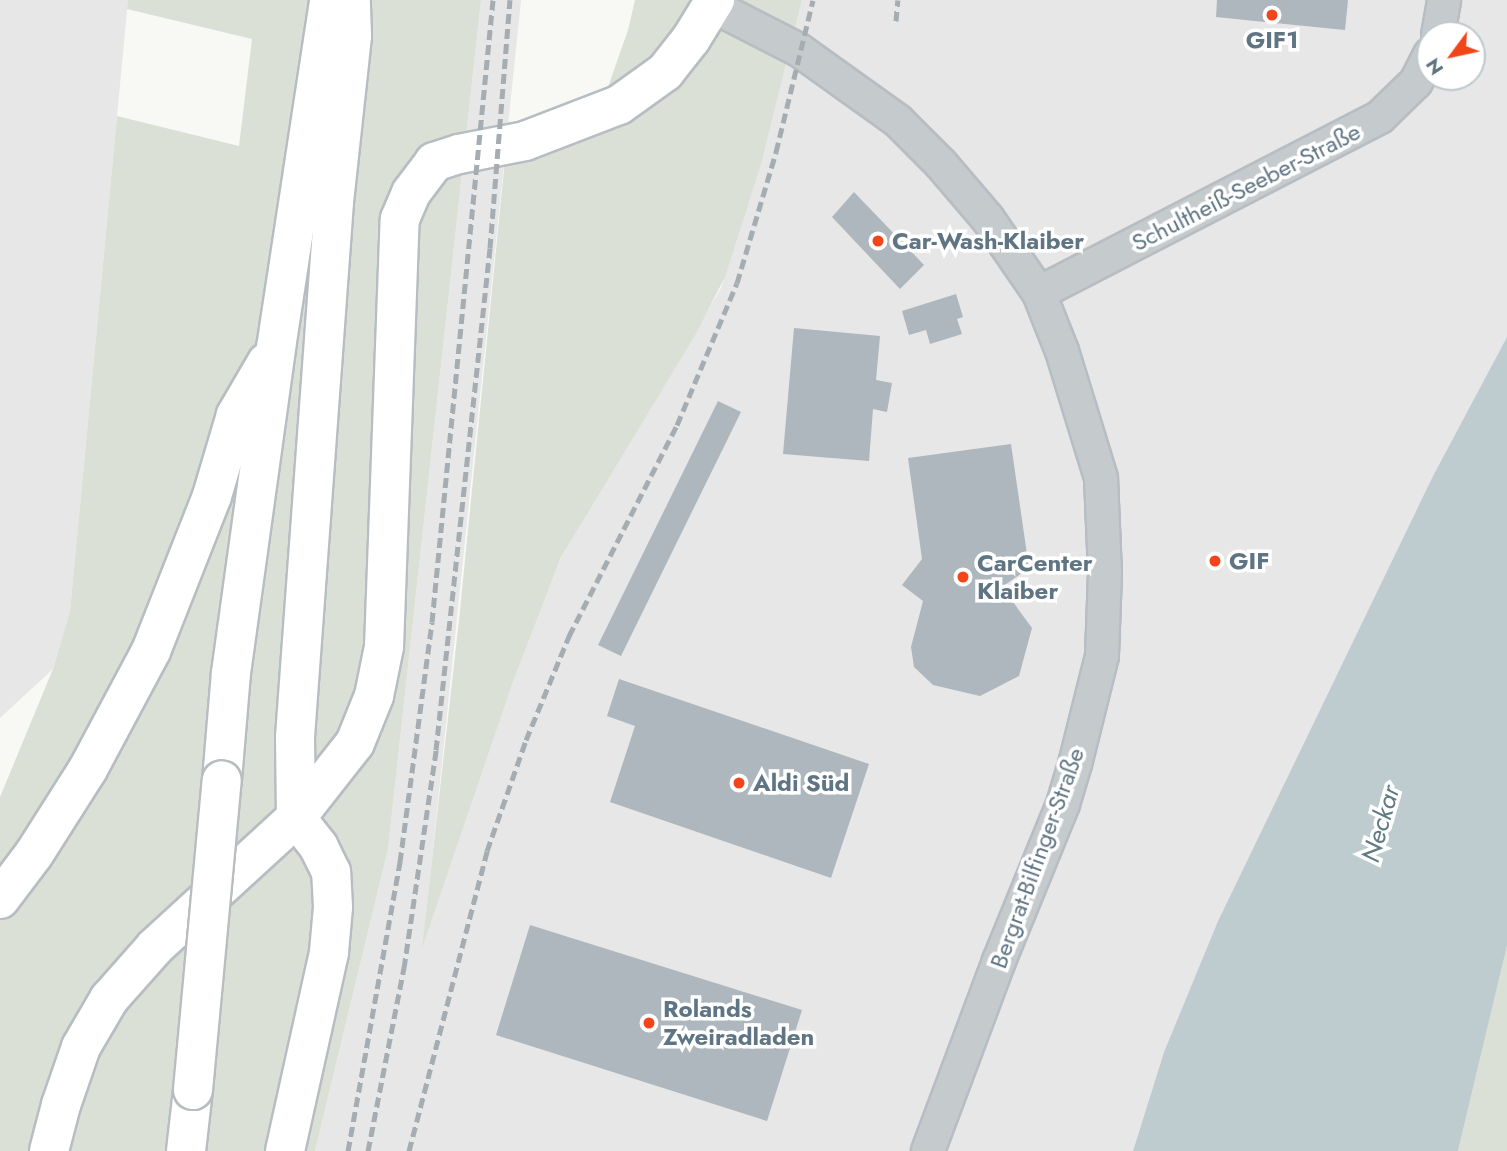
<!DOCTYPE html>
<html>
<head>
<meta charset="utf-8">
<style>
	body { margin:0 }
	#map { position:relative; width:1507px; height:1151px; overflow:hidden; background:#f8f8f5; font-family:Jost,sans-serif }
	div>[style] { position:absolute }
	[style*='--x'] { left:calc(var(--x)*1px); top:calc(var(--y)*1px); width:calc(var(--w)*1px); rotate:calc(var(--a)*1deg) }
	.built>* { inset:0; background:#e6e7e6 }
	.green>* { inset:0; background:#dae0d5 }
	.water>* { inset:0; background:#becbcf }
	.building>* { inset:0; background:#aeb7bd }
	.roads { filter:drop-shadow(2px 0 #b7bdc2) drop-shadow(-2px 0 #b7bdc2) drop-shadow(0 2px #b7bdc2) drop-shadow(0 -2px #b7bdc2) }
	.minor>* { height:32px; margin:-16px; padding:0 16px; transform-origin:16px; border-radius:16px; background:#c5cacd }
	.secondary>* { height:38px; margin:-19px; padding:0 19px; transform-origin:19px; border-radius:19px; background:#fff }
	.trunk>* { height:38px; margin:-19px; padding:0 19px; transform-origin:19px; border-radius:19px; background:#fff }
	.rail>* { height:5px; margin-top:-2.5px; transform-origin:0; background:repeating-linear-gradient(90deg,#a5adb2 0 10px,transparent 0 15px) }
	.bridges { filter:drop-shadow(2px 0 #b9bdc0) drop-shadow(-2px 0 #b9bdc0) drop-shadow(0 2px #b9bdc0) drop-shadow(0 -2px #b9bdc0) }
	.trunk-bridge>* { height:38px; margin:-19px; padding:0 19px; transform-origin:19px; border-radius:19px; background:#fff }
	.dots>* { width:19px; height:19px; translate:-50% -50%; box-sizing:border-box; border:4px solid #fff; border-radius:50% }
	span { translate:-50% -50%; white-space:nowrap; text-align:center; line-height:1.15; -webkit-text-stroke:7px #fff; paint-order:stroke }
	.poi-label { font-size:24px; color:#607583; font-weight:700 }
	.left { translate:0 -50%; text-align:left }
	.street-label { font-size:24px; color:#607583 }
	.water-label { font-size:26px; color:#607b84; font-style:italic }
	.north { position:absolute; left:1416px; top:21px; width:70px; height:70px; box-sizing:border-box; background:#fff; border:2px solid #bfc8cd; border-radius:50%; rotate:237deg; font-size:19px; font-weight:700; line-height:28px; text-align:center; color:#607583 }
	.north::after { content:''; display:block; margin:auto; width:24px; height:32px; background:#f3451a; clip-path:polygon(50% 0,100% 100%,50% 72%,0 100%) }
</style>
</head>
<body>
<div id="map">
	<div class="built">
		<i style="clip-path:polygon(0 0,128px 0,70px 611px,53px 669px,0 718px)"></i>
		<i style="clip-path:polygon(evenodd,481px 0,521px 0,423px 946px,513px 682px,561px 557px,721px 288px,761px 165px,802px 0,1507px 0,1507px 337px,1433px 476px,1218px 921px,1164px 1052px,1133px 1151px,315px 1151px,388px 849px,481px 0,1430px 35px,1472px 35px,1472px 77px,1430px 77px,1430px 35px)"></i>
	</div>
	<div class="green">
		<i style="clip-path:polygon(128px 0,481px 0,388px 849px,315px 1151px,0 1151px,0 797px,53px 669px,70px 611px,117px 116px,239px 146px,252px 39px,127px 9px)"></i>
		<i style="clip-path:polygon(635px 0,802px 0,761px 165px,725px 277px,694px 337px,561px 557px,513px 682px,422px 949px,459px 620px,507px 140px,608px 87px,628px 30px)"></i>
		<i style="clip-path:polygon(1507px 946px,1507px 1151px,1458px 1151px)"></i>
	</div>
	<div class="water">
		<i style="clip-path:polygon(1507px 337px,1507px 946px,1458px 1151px,1133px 1151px,1164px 1052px,1218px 921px,1433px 476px)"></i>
	</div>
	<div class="building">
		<i style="clip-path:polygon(1217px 0,1348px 0,1345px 30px,1216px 17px)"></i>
		<i style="clip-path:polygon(854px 192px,924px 265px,900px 289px,832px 217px)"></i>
		<i style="clip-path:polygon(956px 294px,963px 317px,957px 319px,962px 334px,930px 344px,926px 330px,909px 335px,902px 311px)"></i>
		<i style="clip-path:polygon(794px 328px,880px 336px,876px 380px,892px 383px,887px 412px,873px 409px,869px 461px,783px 454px)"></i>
		<i style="clip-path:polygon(718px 401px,741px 412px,621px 656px,598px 645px)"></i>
		<i style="clip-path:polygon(1011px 444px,1029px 568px,1002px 587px,1032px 628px,1019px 676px,980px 696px,933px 685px,914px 667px,911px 647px,923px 601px,902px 585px,922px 559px,908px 458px)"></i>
		<i style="clip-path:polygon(619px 679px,869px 764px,831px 878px,610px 802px,635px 726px,607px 716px)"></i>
		<i style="clip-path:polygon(530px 925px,802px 1010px,767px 1121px,496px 1035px)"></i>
	</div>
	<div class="roads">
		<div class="minor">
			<i style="--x:713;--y:6;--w:97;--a:27.1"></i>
			<i style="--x:799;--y:50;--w:122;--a:35.6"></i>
			<i style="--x:898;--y:121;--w:61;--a:45"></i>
			<i style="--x:941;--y:164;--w:72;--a:49.5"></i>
			<i style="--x:988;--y:219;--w:90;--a:55.4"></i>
			<i style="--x:1039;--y:293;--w:62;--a:68.4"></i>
			<i style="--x:1062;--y:351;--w:133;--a:72.9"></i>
			<i style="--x:1101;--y:478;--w:95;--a:87.6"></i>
			<i style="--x:1105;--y:573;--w:83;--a:92.1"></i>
			<i style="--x:1102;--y:656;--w:111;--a:104"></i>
			<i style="--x:1075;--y:764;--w:42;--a:106.7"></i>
			<i style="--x:1063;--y:804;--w:170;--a:112.2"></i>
			<i style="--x:999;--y:961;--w:203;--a:110.5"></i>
			<i style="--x:1438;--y:35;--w:36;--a:-80"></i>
			<i style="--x:1039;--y:293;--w:384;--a:-27.3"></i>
			<i style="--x:1380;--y:117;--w:50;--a:-44.2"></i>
			<i style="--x:1416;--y:82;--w:31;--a:-63"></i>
		</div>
		<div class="secondary">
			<i style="--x:49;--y:1151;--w:48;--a:-75.4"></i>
			<i style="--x:61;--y:1105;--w:61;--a:-71"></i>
			<i style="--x:81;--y:1047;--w:56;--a:-59.7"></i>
			<i style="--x:109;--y:999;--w:69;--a:-48.5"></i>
			<i style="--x:155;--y:947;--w:191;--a:-42.5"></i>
			<i style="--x:296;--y:818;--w:95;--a:-51.8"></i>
			<i style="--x:355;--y:743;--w:51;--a:-68"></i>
			<i style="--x:374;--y:696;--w:50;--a:-78.5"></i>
			<i style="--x:384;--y:647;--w:428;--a:-87.9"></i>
			<i style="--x:400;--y:219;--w:28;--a:-67"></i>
			<i style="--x:411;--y:193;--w:39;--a:-53"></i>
			<i style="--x:434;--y:162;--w:26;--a:-18"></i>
			<i style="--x:459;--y:154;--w:67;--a:-11.1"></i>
			<i style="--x:525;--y:141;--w:101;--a:-21"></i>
			<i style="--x:619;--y:105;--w:57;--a:-35.7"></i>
			<i style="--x:665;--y:72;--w:42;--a:-51.8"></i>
			<i style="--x:691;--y:39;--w:46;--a:-58.4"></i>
		</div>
		<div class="trunk">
			<i style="--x:222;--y:780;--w:107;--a:-85.2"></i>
			<i style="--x:231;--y:673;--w:328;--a:-82.1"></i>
			<i style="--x:276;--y:348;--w:352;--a:-81.3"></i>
			<i style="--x:0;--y:899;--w:56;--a:-52.9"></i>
			<i style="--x:34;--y:854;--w:101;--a:-57.6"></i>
			<i style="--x:88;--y:769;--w:134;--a:-61.9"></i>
			<i style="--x:151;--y:651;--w:167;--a:-68.5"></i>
			<i style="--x:212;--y:496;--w:84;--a:-73.5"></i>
			<i style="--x:236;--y:415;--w:61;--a:-59.7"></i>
			<i style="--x:186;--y:1151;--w:61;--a:-83.5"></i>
			<i style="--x:285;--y:1151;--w:204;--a:-77.5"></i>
			<i style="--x:329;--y:952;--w:45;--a:-84.9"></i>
			<i style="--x:333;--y:907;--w:35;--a:-93"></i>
			<i style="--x:331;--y:872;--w:28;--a:-116"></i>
			<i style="--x:319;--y:847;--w:37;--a:-128"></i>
			<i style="--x:296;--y:818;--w:81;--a:-90.7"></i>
			<i style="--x:295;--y:737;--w:536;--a:-85.83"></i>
			<i style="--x:334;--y:202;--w:168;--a:-83.8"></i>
			<i style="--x:352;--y:35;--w:35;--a:-92"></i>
		</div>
	</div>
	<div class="rail">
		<i style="--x:896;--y:21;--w:21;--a:-85"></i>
		<i style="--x:348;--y:1151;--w:294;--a:-79.8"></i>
		<i style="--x:400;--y:862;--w:242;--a:-82.4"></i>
		<i style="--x:432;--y:622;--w:625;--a:-84.4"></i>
		<i style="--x:368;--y:1151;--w:187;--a:-78.9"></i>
		<i style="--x:404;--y:968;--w:220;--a:-81.6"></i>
		<i style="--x:436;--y:750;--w:505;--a:-83.86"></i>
		<i style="--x:490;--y:248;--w:249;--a:-85.4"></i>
		<i style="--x:409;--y:1151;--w:310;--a:-75.4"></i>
		<i style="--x:487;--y:851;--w:118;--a:-70.6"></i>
		<i style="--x:526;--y:740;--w:113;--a:-67.5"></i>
		<i style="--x:569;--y:636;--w:237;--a:-62.9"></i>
		<i style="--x:677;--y:425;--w:154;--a:-67.1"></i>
		<i style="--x:737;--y:283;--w:137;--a:-73.4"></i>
		<i style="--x:776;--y:152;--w:156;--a:-76.3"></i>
	</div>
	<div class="bridges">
		<div class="trunk-bridge">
			<i style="--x:193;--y:1090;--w:311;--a:-84.7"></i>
		</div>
	</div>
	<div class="dots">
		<i style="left:1272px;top:15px;background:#f3451a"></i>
		<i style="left:878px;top:241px;background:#f3451a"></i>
		<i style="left:1215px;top:561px;background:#f3451a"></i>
		<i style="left:963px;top:577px;background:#f3451a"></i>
		<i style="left:739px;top:783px;background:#f3451a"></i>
		<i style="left:649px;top:1023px;background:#f3451a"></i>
	</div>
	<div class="poi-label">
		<span style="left:1272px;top:40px">GIF1</span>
		<span class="left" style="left:892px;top:241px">Car-Wash-Klaiber</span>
		<span class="left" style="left:1229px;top:561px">GIF</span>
		<span class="left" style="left:977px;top:577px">CarCenter<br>Klaiber</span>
		<span class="left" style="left:753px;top:783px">Aldi Süd</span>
		<span class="left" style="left:663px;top:1023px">Rolands<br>Zweiradladen</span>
	</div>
	<div class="street-label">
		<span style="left:1246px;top:187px;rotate:-27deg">Schultheiß-Seeber-Straße</span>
		<span style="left:1037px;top:858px;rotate:-70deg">Bergrat-Bilfinger-Straße</span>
	</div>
	<div class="water-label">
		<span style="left:1381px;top:824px;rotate:-74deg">Neckar</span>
	</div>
	<div class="north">N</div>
</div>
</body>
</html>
